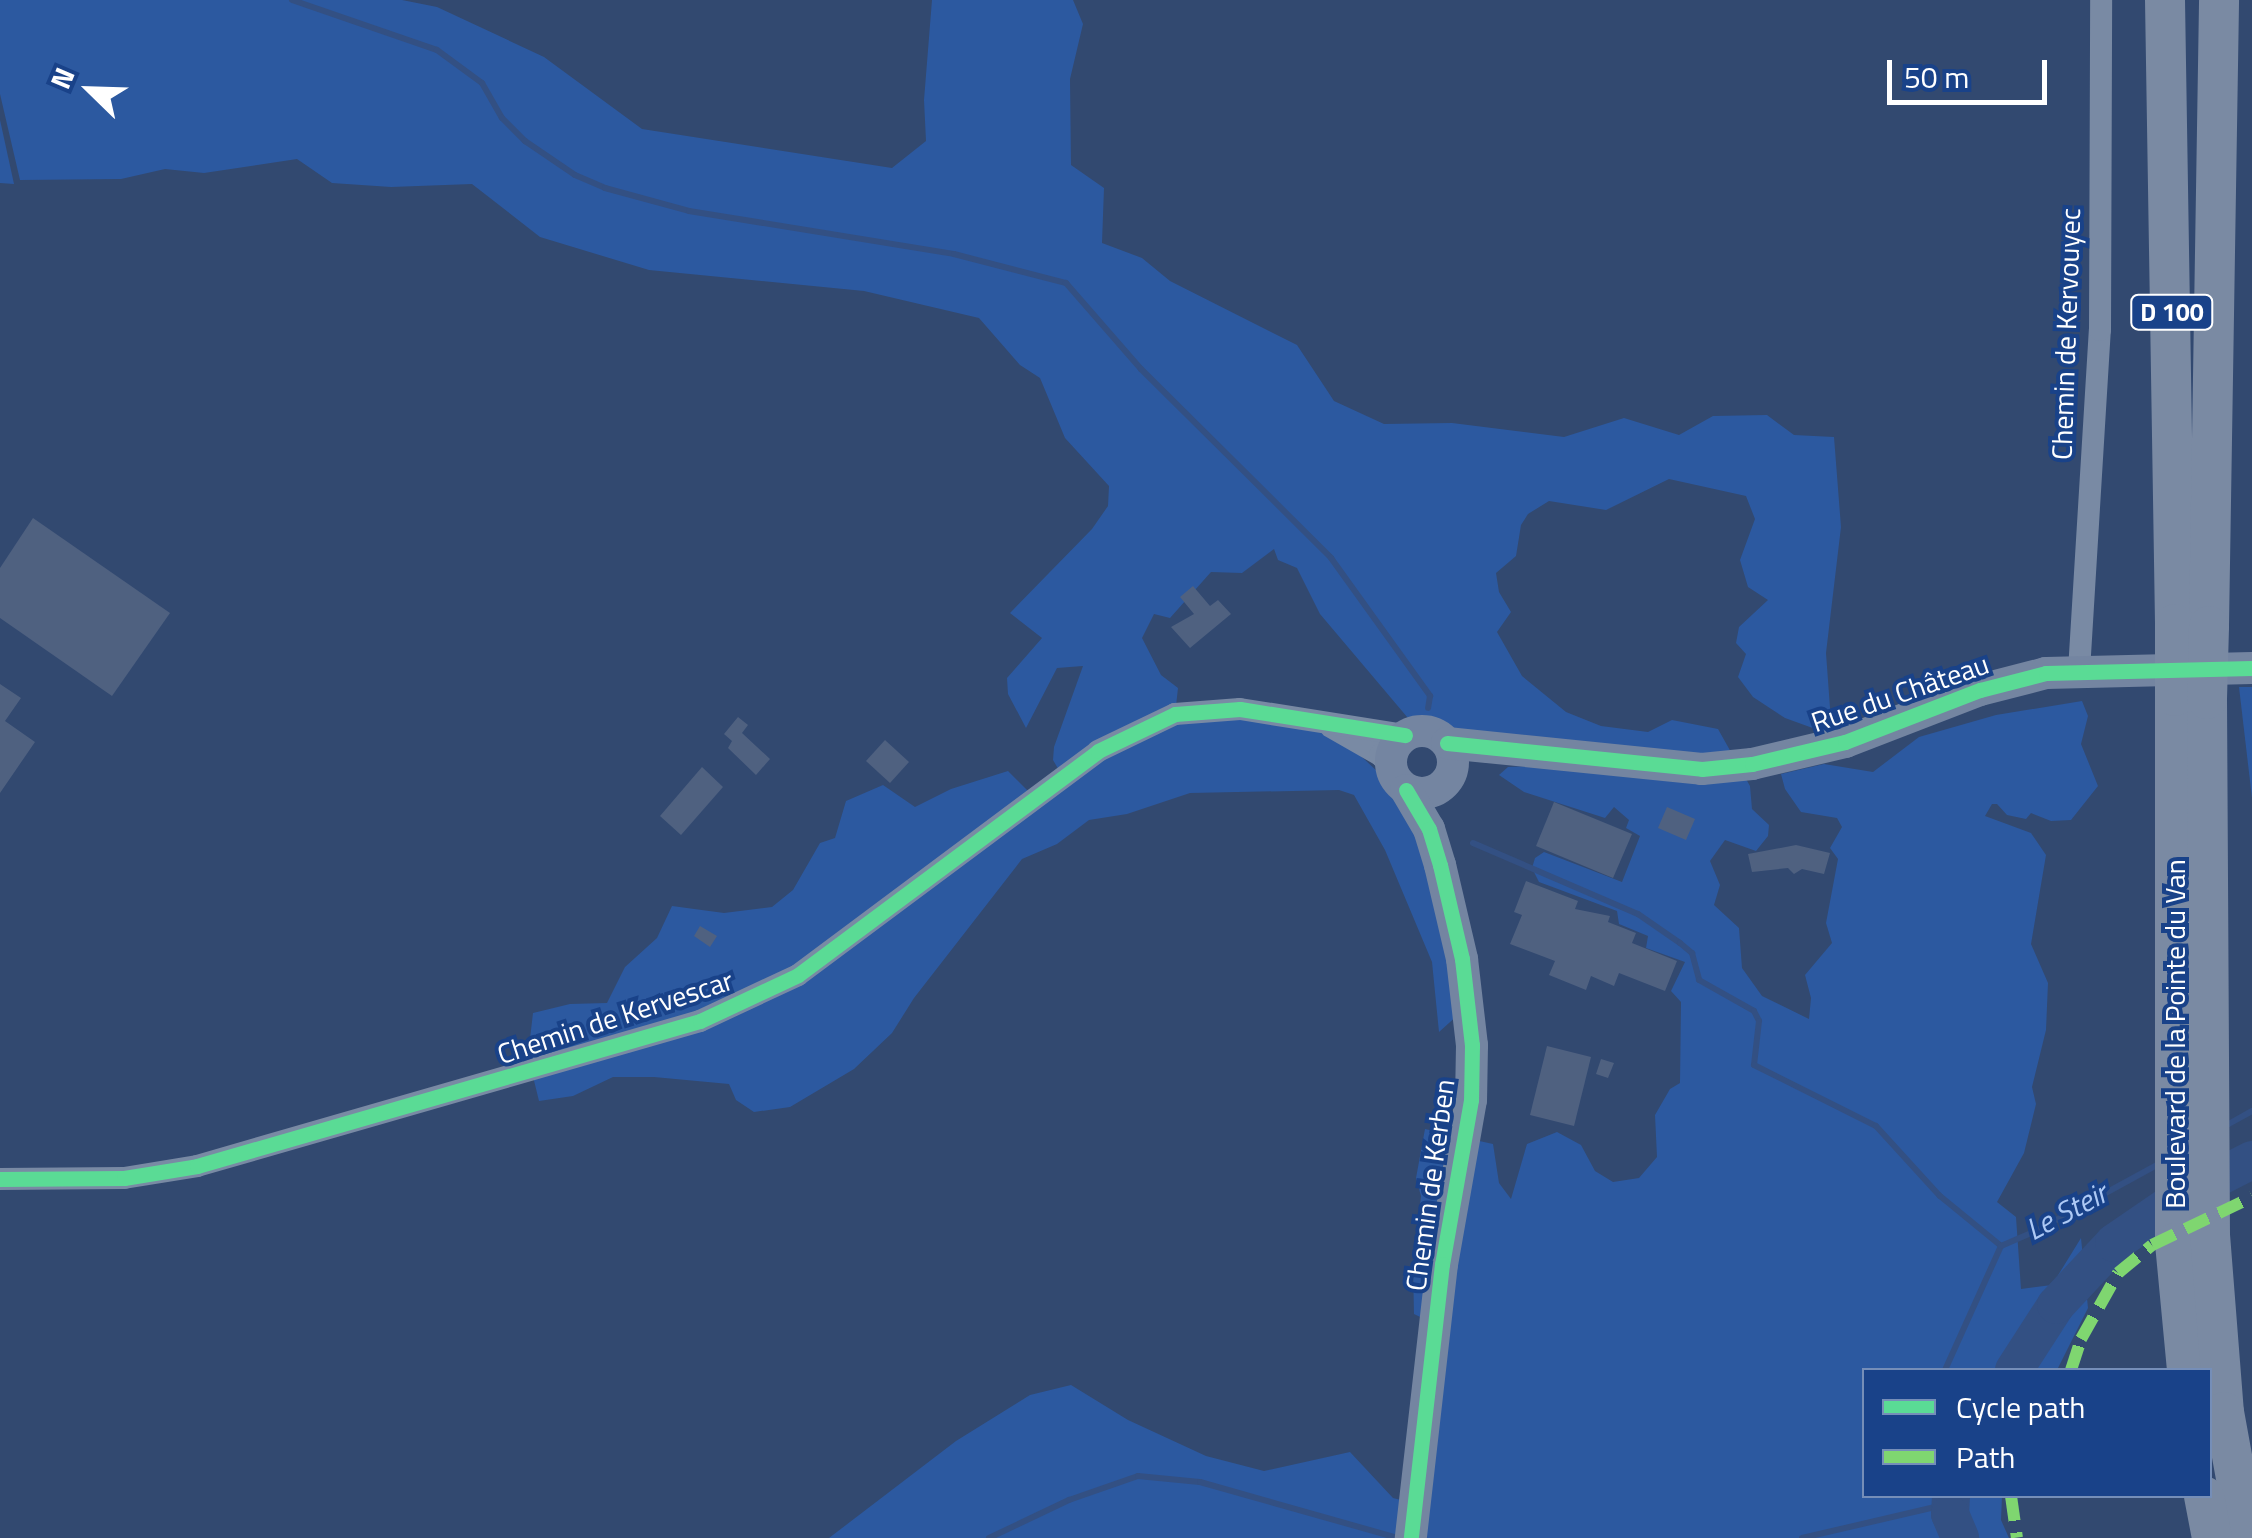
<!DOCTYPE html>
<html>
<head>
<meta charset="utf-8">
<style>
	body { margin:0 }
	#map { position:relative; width:2252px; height:1538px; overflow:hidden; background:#324970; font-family:"Titillium Web",sans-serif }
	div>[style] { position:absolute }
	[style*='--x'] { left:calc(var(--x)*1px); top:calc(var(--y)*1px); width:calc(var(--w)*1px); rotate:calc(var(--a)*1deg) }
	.green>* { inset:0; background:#2c59a0 }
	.stream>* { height:6px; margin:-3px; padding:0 3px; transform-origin:3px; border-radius:3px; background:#335083 }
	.river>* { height:38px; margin:-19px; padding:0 19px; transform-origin:19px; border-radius:19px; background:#335083 }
	.building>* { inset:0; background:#4f6180 }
	.street>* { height:22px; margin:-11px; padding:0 11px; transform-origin:11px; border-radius:11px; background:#798aa4 }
	.secondary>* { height:32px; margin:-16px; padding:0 16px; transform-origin:16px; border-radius:16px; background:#7485a1 }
	.secondary>.ring { margin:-16px; padding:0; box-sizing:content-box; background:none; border:32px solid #7485a1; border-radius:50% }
	.highway>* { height:40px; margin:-20px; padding:0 20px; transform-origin:20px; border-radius:20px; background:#7a8aa3 }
	.highway-bridge>* { height:40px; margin:-20px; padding:0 20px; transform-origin:20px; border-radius:20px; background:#7a8aa3 }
	.quiet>* { height:12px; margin-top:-6px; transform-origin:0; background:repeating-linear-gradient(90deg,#7fd670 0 25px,transparent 0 37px) }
	.cycleway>* { height:15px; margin:-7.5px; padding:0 7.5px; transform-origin:7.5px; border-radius:7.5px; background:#5adb95 }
	span { translate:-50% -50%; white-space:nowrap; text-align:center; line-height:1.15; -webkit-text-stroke:8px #194289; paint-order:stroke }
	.shield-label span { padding:2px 8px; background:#194289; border:2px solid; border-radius:8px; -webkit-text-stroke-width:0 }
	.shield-label { font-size:25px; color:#fff; font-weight:700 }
	.street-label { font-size:28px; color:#fff }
	.water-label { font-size:30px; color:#adc9f5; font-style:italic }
	.legend { position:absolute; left:1862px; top:1368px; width:350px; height:130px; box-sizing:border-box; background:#194289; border:2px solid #758eb8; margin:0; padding:12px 18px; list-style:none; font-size:30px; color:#fff }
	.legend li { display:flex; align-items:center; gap:20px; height:50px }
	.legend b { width:50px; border:2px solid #758eb8 }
	.north { position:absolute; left:40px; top:40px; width:100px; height:100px; -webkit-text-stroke:8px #194289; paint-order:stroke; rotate:293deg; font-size:28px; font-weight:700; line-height:40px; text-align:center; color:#fff }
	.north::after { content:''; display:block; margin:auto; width:35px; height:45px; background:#fff; clip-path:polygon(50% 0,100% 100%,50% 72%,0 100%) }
	.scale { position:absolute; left:1887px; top:60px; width:160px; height:45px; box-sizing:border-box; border:5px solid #fff; border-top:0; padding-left:12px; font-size:30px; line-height:35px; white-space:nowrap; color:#fff; -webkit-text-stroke:8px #194289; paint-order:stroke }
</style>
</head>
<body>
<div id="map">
	<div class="green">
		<i style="clip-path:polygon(0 0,402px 0,437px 7px,544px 57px,642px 129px,892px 168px,926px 141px,924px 100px,932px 0,1073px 0,1083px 24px,1070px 79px,1071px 165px,1104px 188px,1102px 243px,1142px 258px,1170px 281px,1297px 345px,1334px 401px,1384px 424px,1452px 423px,1564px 437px,1624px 418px,1679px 435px,1713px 416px,1767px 415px,1794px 435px,1834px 437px,1841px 527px,1826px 653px,1832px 735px,1785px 718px,1753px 697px,1738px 677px,1746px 654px,1736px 643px,1739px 627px,1768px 600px,1748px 587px,1740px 560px,1755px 519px,1746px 496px,1669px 479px,1606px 510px,1549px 501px,1528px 514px,1521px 525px,1516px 556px,1496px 573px,1499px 592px,1511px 612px,1497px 632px,1522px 676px,1566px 712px,1601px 726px,1648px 732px,1672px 720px,1718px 729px,1750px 786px,1752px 809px,1769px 825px,1768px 836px,1756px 851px,1725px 840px,1710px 861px,1720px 885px,1714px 905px,1739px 928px,1742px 968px,1762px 996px,1809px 1019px,1811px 998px,1805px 975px,1832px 943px,1826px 923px,1838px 859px,1830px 848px,1842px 827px,1837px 818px,1801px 812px,1785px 789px,1781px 774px,1824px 764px,1873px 772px,1919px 737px,1996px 715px,2082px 701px,2088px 716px,2081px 744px,2098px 786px,2071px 820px,2051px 821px,2031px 813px,2026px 819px,2007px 815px,1997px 804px,1992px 804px,1985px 816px,2031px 833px,2046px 855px,2031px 944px,2048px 983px,2046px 1030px,2032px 1087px,2036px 1104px,2024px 1153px,1997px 1202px,2016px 1217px,2021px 1289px,2052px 1285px,2081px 1238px,2088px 1308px,2057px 1370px,1864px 1370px,1864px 1496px,2002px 1496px,2001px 1520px,2009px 1538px,829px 1538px,956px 1441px,1030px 1395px,1071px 1385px,1128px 1420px,1206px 1456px,1264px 1471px,1350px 1452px,1393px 1498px,1425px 1506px,1445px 1329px,1414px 1314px,1413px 1266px,1421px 1196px,1416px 1178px,1425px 1129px,1493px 1144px,1499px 1183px,1511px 1199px,1527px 1144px,1557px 1132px,1581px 1145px,1595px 1171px,1613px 1182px,1639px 1178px,1657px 1157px,1655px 1115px,1670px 1089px,1680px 1083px,1681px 1002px,1671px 991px,1685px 962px,1646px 948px,1648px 936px,1619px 924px,1617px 911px,1539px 882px,1532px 868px,1535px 858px,1544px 852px,1622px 882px,1640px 836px,1626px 828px,1629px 820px,1614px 807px,1605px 818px,1524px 792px,1499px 775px,1508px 767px,1532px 766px,1437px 723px,1413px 724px,1320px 614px,1297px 568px,1278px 560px,1274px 549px,1242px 573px,1211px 572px,1170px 618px,1154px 614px,1142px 638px,1161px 675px,1178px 688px,1176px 706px,1156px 711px,1317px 727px,1346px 742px,1379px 773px,1410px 815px,1427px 856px,1459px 1014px,1439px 1032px,1432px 962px,1385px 850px,1354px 795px,1339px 790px,1190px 793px,1127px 814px,1089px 820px,1057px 844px,1022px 859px,914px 998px,892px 1033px,854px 1069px,790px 1107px,754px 1112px,736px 1100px,729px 1084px,654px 1077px,613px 1077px,573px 1096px,539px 1101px,528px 1056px,533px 1013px,570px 1004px,607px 1003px,625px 967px,657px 938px,672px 906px,724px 913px,772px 907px,793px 890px,820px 843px,835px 838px,846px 801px,883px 785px,915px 807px,951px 789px,1008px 771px,1041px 804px,1067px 784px,1053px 760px,1054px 747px,1083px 666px,1057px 668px,1026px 728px,1008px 694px,1007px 678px,1042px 638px,1010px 613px,1092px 529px,1108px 506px,1109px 486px,1065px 438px,1040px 378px,1020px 365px,979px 318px,864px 291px,649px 270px,540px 237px,472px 184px,391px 187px,332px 183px,297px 159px,204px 173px,165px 169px,121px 179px,20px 180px,0 94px)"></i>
		<i style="clip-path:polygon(0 120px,14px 184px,0 183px)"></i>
		<i style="clip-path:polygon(2239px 687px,2252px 687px,2252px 798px)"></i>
	</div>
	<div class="stream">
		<i style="--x:292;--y:0;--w:153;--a:19"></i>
		<i style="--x:437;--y:50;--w:56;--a:36.3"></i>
		<i style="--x:482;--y:83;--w:40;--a:60.3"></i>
		<i style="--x:502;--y:118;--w:33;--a:45"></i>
		<i style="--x:525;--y:141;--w:60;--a:34.2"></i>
		<i style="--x:575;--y:175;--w:33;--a:23"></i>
		<i style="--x:605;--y:188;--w:87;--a:15.3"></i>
		<i style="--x:689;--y:211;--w:268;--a:9.2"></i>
		<i style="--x:954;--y:254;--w:116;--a:14.5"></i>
		<i style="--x:1066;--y:283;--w:114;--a:48.9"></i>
		<i style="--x:1141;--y:369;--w:268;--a:44.8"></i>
		<i style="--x:1331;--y:558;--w:170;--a:54.3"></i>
		<i style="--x:1430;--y:696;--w:12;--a:99"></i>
		<i style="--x:1473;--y:843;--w:180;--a:23.3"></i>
		<i style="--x:1638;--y:914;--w:51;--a:34.6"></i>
		<i style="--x:1680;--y:943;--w:16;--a:40"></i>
		<i style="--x:1692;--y:953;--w:28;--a:75"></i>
		<i style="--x:1699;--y:980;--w:63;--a:29.4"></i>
		<i style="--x:1754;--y:1011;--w:11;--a:63"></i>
		<i style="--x:1759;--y:1021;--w:44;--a:96.5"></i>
		<i style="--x:1754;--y:1065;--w:136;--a:26.6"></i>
		<i style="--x:1876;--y:1126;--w:95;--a:47.6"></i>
		<i style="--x:1940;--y:1196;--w:79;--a:39.3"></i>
		<i style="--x:2225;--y:1126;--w:31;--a:-29"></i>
		<i style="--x:1945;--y:1370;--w:136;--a:-65.7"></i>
		<i style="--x:2001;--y:1246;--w:40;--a:-23.4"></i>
		<i style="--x:2038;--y:1230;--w:141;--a:-28.7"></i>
		<i style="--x:1936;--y:1496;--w:10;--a:73"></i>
		<i style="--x:1939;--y:1506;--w:14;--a:36"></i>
		<i style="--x:989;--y:1538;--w:89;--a:-25.4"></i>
		<i style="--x:1069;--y:1500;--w:73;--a:-19.2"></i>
		<i style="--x:1138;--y:1476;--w:62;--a:5.5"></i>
		<i style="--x:1200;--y:1482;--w:206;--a:15.8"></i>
		<i style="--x:1802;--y:1538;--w:141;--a:-13.1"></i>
	</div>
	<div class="river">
		<i style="--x:2014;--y:1370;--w:77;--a:-57.1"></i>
		<i style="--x:2056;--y:1305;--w:85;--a:-46.9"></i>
		<i style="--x:2114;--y:1243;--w:88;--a:-34.4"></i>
		<i style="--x:2187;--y:1193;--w:73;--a:-26.9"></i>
		<i style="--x:1951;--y:1496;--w:18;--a:93"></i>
		<i style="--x:1950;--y:1514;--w:26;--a:67"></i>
	</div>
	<div class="building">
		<i style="clip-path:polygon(33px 518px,170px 613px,112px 696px,0 618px,0 568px)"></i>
		<i style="clip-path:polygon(1193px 586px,1210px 606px,1218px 600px,1231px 614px,1190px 648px,1171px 627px,1194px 614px,1180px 597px)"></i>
		<i style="clip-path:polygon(0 684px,21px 698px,5px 721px,35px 742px,0 793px)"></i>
		<i style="clip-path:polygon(738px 717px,748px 725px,742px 733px,770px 759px,756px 775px,728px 748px,732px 741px,724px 734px)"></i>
		<i style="clip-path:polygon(885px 740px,909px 762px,890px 783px,866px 761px)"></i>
		<i style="clip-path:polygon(702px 767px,723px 787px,681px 835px,660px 816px)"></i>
		<i style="clip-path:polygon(1554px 802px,1632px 834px,1613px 878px,1536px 846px)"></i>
		<i style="clip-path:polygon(1667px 807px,1695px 819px,1686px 840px,1658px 828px)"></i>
		<i style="clip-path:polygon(1796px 845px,1830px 853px,1824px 874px,1802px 869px,1794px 874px,1788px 868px,1752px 872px,1748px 854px)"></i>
		<i style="clip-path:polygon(1526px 881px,1578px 901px,1575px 909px,1610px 916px,1608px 922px,1636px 933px,1632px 943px,1677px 961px,1665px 991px,1619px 973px,1614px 986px,1591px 976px,1586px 990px,1549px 975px,1555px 961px,1510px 944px,1522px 915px,1514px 912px)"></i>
		<i style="clip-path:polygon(700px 926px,717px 936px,710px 947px,694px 936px)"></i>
		<i style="clip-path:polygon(1547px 1046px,1591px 1057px,1574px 1126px,1530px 1115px)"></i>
		<i style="clip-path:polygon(1601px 1059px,1614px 1063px,1608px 1078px,1596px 1074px)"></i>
	</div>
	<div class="street">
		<i style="--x:2079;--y:671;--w:342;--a:-86.5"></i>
		<i style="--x:2100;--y:330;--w:330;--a:-89.8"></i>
		<i style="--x:1331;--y:727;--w:56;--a:29.7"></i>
		<i style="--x:1380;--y:755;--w:17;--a:45"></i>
		<i style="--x:0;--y:1179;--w:124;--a:-0.5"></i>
		<i style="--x:124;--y:1178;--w:74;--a:-9.3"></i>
		<i style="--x:197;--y:1166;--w:523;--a:-16.08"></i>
		<i style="--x:700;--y:1021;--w:108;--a:-25.1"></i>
		<i style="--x:798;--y:975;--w:374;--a:-36.7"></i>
		<i style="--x:1098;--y:751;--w:85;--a:-25.7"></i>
		<i style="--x:1175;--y:714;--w:65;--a:-4.4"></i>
		<i style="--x:1240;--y:709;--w:167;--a:9"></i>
	</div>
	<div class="secondary">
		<i class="ring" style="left:1391px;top:731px;width:30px;height:30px"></i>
		<i style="--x:1447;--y:743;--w:256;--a:5.8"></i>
		<i style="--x:1702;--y:769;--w:50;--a:-5.7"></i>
		<i style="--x:1752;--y:764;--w:96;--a:-13.3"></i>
		<i style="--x:1845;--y:742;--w:145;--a:-21.1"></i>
		<i style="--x:1980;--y:690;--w:68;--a:-14.4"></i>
		<i style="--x:2046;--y:673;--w:206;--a:-1.4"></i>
		<i style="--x:1406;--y:790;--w:45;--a:59.5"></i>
		<i style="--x:1429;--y:829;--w:38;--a:73"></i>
		<i style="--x:1440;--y:865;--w:97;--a:76.8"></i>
		<i style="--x:1462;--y:959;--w:87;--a:83.4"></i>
		<i style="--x:1472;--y:1045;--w:55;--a:91"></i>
		<i style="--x:1471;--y:1100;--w:167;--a:100"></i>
		<i style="--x:1442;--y:1264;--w:276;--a:96.5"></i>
	</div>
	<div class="highway">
		<i style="--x:2165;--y:0;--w:624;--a:89.08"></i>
		<i style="--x:2209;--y:626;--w:626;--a:-89.08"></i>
		<i style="--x:2175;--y:696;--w:547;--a:90"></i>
		<i style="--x:2175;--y:1243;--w:128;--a:84.6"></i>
		<i style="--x:2207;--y:699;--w:536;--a:89.68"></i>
		<i style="--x:2210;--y:1235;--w:178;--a:85.5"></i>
		<i style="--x:2224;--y:1412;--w:128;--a:79.7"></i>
		<i style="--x:2204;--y:1496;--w:43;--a:79.2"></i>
	</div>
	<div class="highway-bridge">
		<i style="--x:2175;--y:696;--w:72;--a:-90"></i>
		<i style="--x:2207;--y:699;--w:73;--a:-88.4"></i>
	</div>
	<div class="quiet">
		<i style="--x:2071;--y:1370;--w:33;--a:-72"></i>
		<i style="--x:2081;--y:1339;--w:76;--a:-60.7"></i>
		<i style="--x:2118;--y:1273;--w:44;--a:-39.5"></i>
		<i style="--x:2152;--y:1245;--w:111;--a:-25.6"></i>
		<i style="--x:2011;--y:1496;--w:42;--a:81.9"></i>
	</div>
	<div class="cycleway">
		<i style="--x:1447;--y:743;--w:256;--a:5.8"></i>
		<i style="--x:1702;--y:769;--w:50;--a:-5.7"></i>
		<i style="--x:1752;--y:764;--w:96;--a:-13.3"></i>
		<i style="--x:1845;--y:742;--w:145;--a:-21.1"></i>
		<i style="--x:1980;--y:690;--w:68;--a:-14.4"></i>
		<i style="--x:2046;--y:673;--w:206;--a:-1.4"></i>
		<i style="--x:1406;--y:790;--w:45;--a:59.5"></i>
		<i style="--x:1429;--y:829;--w:38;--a:73"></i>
		<i style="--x:1440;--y:865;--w:97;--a:76.8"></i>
		<i style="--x:1462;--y:959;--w:87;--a:83.4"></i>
		<i style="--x:1472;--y:1045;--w:55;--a:91"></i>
		<i style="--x:1471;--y:1100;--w:167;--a:100"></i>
		<i style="--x:1442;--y:1264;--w:276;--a:96.5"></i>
		<i style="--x:0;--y:1179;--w:124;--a:-0.5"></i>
		<i style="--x:124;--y:1178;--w:74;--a:-9.3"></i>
		<i style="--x:197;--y:1166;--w:523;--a:-16.08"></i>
		<i style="--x:700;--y:1021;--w:108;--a:-25.1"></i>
		<i style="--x:798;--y:975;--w:374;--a:-36.7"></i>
		<i style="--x:1098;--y:751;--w:85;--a:-25.7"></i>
		<i style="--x:1175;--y:714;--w:65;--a:-4.4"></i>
		<i style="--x:1240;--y:709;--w:167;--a:9"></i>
	</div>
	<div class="shield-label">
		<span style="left:2172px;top:312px">D 100</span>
	</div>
	<div class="street-label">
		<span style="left:2066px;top:334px;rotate:-88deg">Chemin de Kervouyec</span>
		<span style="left:1900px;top:693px;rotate:-19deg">Rue du Château</span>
		<span style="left:615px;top:1017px;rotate:-18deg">Chemin de Kervescar</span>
		<span style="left:2175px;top:1034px;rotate:-90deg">Boulevard de la Pointe du Van</span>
		<span style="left:1430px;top:1185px;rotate:-82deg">Chemin de Kerben</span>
	</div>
	<div class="water-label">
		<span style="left:2066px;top:1211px;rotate:-28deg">Le Steir</span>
	</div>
	<ul class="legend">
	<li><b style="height:12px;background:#5adb95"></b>Cycle path</li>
	<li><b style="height:12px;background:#7fd670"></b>Path</li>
	</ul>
	<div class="north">N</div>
	<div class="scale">50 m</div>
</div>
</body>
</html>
